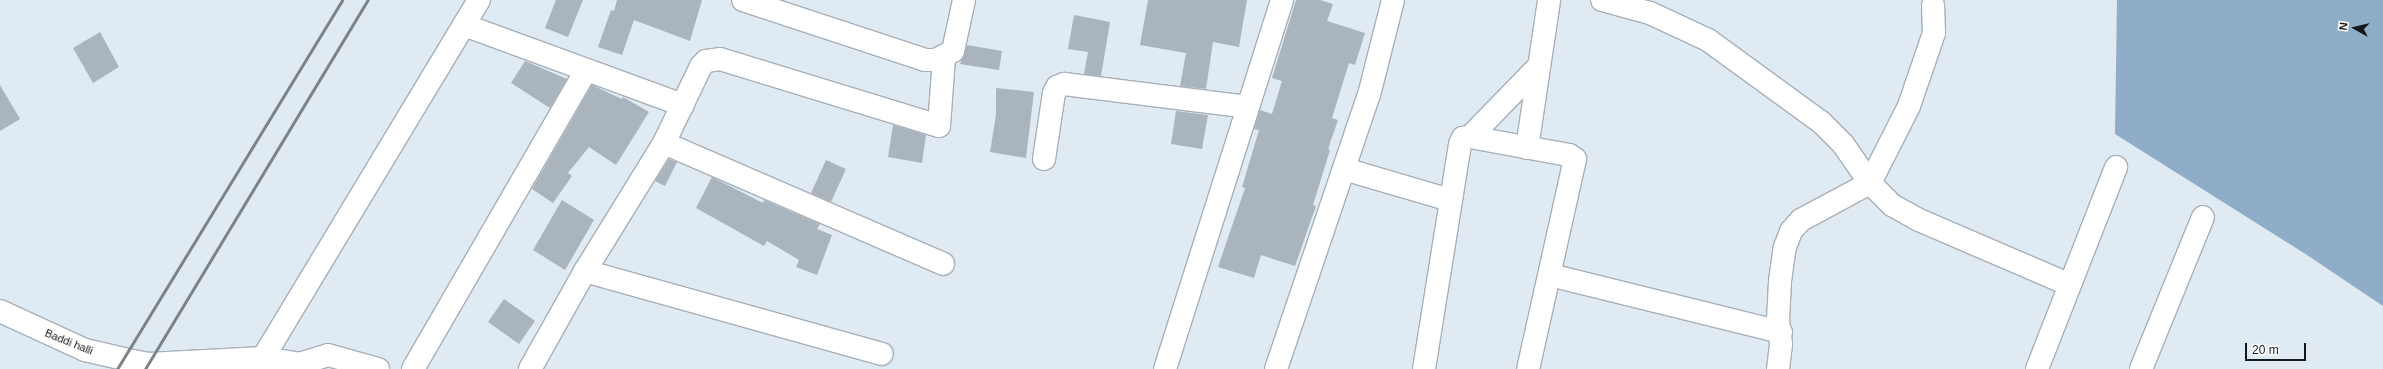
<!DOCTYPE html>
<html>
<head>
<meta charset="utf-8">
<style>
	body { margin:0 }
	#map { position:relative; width:2383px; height:369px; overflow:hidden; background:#e0eaf2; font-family:Arial,sans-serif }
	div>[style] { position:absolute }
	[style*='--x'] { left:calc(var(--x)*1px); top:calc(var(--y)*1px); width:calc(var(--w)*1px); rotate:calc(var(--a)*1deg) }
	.water>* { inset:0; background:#8fadc7 }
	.building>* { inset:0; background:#aab4bc }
	.roads { filter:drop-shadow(1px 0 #a7b0b9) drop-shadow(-1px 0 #a7b0b9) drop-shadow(0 1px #a7b0b9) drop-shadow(0 -1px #a7b0b9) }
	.minor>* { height:22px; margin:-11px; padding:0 11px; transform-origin:11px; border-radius:11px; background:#fff }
	.tertiary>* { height:22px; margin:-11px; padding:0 11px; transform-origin:11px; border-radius:11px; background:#fff }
	.rail>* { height:3px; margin:-1.5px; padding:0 1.5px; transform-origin:1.5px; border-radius:1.5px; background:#7c8388 }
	span { translate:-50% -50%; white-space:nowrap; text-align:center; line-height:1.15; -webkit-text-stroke:3px #fff; paint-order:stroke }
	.street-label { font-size:11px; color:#14181b }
	.north { position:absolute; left:2335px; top:8px; width:40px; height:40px; -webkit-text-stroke:3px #fff; paint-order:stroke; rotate:278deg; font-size:11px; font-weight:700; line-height:16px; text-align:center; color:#14181b }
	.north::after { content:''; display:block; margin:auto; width:14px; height:18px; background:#14181b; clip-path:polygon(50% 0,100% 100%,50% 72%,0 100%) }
	.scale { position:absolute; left:2245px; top:343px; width:61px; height:18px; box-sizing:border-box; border:2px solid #14181b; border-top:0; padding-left:5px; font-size:12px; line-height:14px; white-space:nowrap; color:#14181b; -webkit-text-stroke:3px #fff; paint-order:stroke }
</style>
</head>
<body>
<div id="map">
	<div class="water">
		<i style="clip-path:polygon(2117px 0,2383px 0,2383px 306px,2304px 253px,2115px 134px)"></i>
	</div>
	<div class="building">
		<i style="clip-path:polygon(556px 0,583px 0,568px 37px,545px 28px)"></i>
		<i style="clip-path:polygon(617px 0,702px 0,690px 41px,634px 20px,622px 55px,598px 47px,611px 10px,614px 11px)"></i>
		<i style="clip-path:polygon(1148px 0,1247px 0,1239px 47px,1213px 42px,1206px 89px,1180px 86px,1186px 53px,1140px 45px)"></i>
		<i style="clip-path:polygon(1296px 0,1320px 0,1333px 4px,1327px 21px,1365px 33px,1355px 65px,1349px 63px,1332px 118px,1338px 120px,1328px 149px,1330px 150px,1313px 205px,1316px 206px,1295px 266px,1261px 255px,1254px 278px,1218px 267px,1245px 188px,1242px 187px,1259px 130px,1254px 129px,1260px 110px,1272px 114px,1282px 81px,1272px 78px)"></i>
		<i style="clip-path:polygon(1074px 15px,1110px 22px,1101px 76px,1084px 74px,1088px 52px,1068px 49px)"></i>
		<i style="clip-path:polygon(100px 32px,119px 67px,93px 83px,73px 48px)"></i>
		<i style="clip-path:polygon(967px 45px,1002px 51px,999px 70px,960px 64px)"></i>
		<i style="clip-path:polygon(525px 61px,567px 79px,550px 108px,511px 83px)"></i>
		<i style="clip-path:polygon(0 85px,20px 119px,0 131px)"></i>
		<i style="clip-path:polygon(592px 85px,622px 99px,623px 97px,649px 112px,616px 165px,589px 147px,568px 173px,572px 176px,553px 203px,532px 189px)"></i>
		<i style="clip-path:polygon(996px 88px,1034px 92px,1026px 158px,990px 152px,996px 115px)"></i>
		<i style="clip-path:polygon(1176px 111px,1208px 115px,1202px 149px,1171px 144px)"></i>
		<i style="clip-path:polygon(893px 125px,926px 135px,922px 163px,888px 157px)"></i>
		<i style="clip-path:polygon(669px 159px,677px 162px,665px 186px,655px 181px)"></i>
		<i style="clip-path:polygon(826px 160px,846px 169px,831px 202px,811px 193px)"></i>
		<i style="clip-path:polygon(712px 177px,763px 203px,764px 200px,820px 224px,817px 229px,832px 235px,817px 275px,796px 267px,799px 260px,767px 241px,764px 246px,696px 208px)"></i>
		<i style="clip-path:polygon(562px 200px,594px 220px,565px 270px,533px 250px)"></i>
		<i style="clip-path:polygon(504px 299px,535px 321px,519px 344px,488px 322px)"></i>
	</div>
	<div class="roads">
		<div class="minor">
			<i style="--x:743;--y:0;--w:192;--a:18.2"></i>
			<i style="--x:925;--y:60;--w:11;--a:0"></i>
			<i style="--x:936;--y:60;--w:19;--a:-28"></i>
			<i style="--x:953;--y:51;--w:52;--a:-77.8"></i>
			<i style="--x:1602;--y:0;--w:50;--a:15.2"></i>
			<i style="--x:1650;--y:13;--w:64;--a:25"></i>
			<i style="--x:1708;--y:40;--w:140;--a:36"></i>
			<i style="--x:1821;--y:122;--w:31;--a:45"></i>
			<i style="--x:1843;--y:144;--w:47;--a:55.3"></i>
			<i style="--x:1870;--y:183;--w:31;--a:45"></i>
			<i style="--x:1892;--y:205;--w:31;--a:29"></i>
			<i style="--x:1919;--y:220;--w:164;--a:23.3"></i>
			<i style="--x:464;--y:25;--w:233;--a:20.1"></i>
			<i style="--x:1470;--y:137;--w:99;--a:-45.8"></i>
			<i style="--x:664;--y:143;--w:304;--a:23.4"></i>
			<i style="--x:1527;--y:148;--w:150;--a:-81.5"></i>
			<i style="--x:1044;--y:159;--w:67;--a:-81.4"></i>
			<i style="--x:1054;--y:93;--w:7;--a:-63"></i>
			<i style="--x:1057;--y:87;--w:8;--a:-23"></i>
			<i style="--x:1064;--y:84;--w:185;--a:7.1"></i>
			<i style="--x:1344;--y:169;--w:110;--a:16.3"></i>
			<i style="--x:585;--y:271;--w:308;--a:15.6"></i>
			<i style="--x:1550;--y:275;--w:238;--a:13.9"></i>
			<i style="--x:413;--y:369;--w:345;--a:-59.9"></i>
			<i style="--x:530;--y:369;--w:112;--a:-60.7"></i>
			<i style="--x:585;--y:271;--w:150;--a:-58.3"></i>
			<i style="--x:664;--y:143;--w:85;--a:-64.3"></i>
			<i style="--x:701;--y:66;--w:7;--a:-45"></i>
			<i style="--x:706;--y:61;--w:14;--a:-8"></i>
			<i style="--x:720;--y:59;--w:229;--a:17"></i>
			<i style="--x:939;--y:126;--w:68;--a:-85.8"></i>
			<i style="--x:1165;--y:369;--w:387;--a:-72.4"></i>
			<i style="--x:1276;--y:369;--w:289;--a:-71.3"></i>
			<i style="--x:1369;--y:95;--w:98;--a:-75.8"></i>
			<i style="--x:1424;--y:369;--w:228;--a:-80.9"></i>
			<i style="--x:1460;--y:144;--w:7;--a:-63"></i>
			<i style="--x:1463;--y:138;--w:7;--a:-8"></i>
			<i style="--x:1470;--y:137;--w:101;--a:10.3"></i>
			<i style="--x:1569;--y:155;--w:7;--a:34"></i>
			<i style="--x:1575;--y:159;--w:215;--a:102.6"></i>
			<i style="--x:1778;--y:369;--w:25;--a:-83"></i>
			<i style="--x:1781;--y:344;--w:24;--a:-97"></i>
			<i style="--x:1778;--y:320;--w:39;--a:-87"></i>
			<i style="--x:1780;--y:281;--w:34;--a:-82"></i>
			<i style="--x:1785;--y:247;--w:17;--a:-69"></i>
			<i style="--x:1791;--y:231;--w:15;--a:-48"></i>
			<i style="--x:1801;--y:220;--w:78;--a:-28.2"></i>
			<i style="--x:1870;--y:183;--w:86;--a:-63.1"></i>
			<i style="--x:1909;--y:106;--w:77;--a:-71.1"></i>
			<i style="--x:1934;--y:33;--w:28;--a:-92"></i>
			<i style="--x:2037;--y:369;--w:217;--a:-68.6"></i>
			<i style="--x:2141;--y:369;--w:164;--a:-67.8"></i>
		</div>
		<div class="tertiary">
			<i style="--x:0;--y:311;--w:94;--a:24.6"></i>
			<i style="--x:85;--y:350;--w:39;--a:13"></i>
			<i style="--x:123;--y:359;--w:25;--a:11"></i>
			<i style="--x:148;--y:364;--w:115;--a:-3"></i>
			<i style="--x:263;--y:358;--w:36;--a:9"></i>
			<i style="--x:299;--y:364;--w:9;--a:32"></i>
			<i style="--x:263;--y:358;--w:418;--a:-58.9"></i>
			<i style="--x:299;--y:364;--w:30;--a:-17"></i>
			<i style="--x:328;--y:355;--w:52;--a:15.6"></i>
		</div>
	</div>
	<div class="rail">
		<i style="--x:117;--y:369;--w:432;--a:-58.6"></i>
		<i style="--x:145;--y:369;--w:431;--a:-58.9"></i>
	</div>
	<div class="street-label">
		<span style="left:69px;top:342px;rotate:22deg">Baddi halli</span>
	</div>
	<div class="north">N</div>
	<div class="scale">20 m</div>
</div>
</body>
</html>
